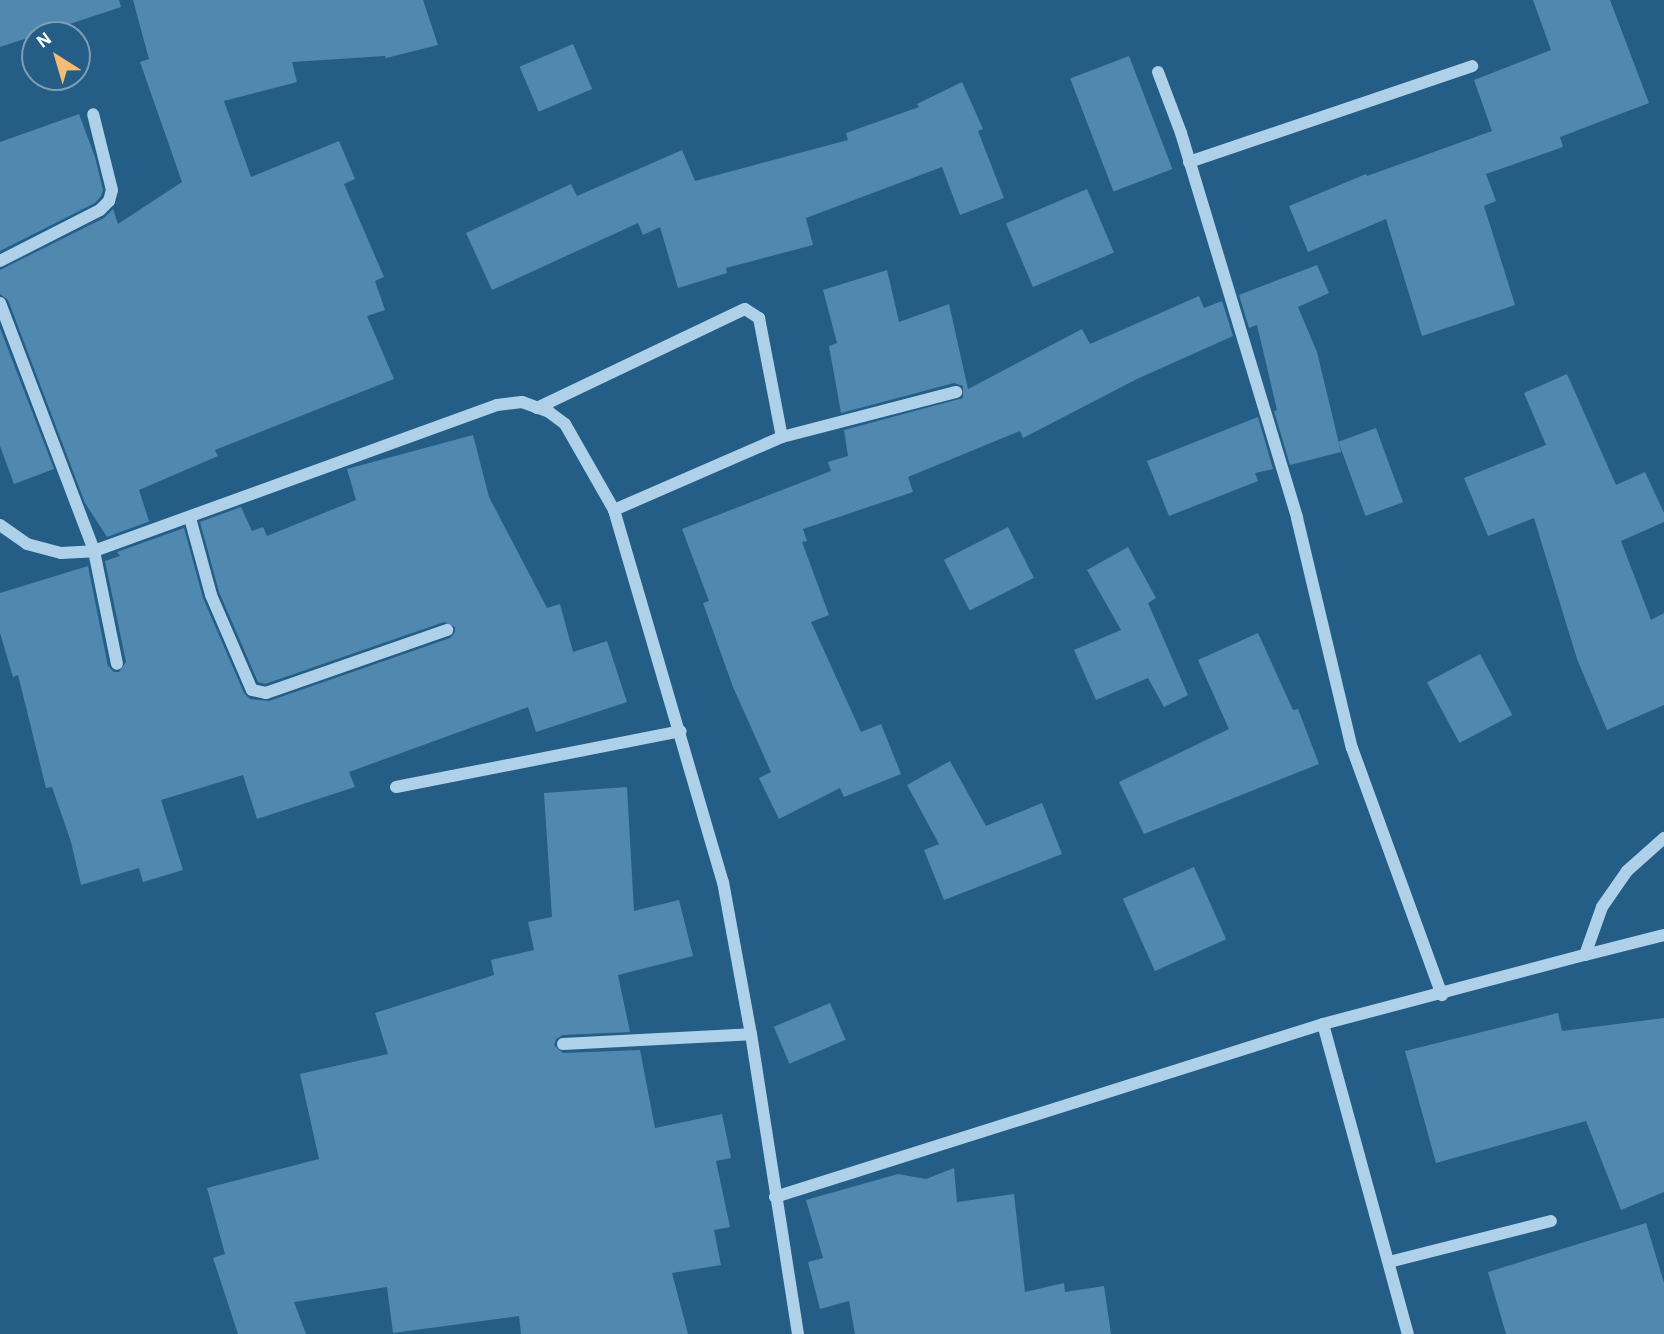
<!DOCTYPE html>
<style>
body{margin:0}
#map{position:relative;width:1664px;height:1334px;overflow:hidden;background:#245d86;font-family:"Alegreya Sans",sans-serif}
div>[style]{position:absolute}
.building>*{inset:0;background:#5088b0;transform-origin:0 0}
.minor>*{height:12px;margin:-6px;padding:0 6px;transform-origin:6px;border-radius:6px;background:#aed1e9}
span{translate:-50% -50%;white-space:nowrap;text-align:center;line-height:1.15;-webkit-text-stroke:5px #245d86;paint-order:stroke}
.north{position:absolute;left:21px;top:21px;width:70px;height:70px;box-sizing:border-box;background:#245d86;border:2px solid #7c9eb6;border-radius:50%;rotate:323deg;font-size:19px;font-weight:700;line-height:28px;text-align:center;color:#fff}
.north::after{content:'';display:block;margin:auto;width:24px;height:32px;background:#f3bc72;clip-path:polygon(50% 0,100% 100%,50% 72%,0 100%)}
</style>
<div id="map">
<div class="building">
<i style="clip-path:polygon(0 0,119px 0,121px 7px,0 47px)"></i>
<i style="clip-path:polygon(133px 0,423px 0,438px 45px,386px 58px,385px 56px,292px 62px,297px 82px,224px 101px,251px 177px,339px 141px,355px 179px,344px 184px,384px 277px,375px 281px,385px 310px,367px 316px,394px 379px,215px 450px,218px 456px,139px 490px,149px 521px,153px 520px,107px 537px,85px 503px,8px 300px,0 294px,0 270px,104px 218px,113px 209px,118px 224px,182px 182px,140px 62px,149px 59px)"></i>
<i style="clip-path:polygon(1533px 0,1610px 0,1649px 103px,1560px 137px,1563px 147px,1486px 174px,1496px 201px,1484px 206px,1515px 305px,1422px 336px,1386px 219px,1308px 252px,1289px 206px,1366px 174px,1367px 176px,1492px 131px,1474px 80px,1551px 50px)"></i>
<i style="left:573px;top:44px;width:49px;height:58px;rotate:67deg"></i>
<i style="left:1129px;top:56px;width:121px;height:63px;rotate:69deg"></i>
<i style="clip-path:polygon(962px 82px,983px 129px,978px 131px,1004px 198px,960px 215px,942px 167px,806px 218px,813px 245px,726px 268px,727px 273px,678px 288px,660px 227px,643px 235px,638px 223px,492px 290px,466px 233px,571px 184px,577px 196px,682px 150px,695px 181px,848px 140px,846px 133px,919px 107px,917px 104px)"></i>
<i style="clip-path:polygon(79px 114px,95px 157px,103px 190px,101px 196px,95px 203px,0 251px,0 142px)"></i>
<i style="left:1087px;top:189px;width:69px;height:88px;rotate:67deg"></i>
<i style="clip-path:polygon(1317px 265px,1329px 293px,1298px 307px,1317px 352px,1341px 452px,1290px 465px,1274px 411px,1277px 410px,1257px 325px,1249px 328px,1239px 295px)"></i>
<i style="clip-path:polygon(887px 270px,899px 322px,949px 304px,968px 389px,1082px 329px,1090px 344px,1199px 296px,1204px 308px,1222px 301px,1233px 336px,1137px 379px,1023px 438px,1020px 431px,908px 477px,913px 492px,803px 529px,807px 541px,802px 542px,829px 615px,811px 622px,861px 732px,881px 724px,901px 774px,844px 797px,840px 788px,779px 819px,759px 778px,771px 772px,733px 687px,703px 603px,709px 601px,682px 529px,831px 471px,828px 462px,848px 456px,844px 430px,963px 398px,963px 386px,954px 383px,841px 413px,829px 346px,837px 343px,823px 290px)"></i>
<i style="clip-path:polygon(0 328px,54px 469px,14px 484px,0 446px)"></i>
<i style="clip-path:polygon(1567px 374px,1616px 485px,1645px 472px,1664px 513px,1664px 522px,1621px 541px,1651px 620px,1664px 613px,1664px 705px,1607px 730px,1577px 659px,1534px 518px,1488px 536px,1464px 478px,1546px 445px,1524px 393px)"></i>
<i style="clip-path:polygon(1258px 417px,1273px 469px,1255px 473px,1258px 481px,1169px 516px,1147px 461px)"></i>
<i style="left:1376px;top:428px;width:79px;height:40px;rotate:70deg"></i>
<i style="clip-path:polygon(473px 435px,489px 497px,547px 608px,560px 604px,573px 652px,607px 641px,627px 702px,536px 732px,528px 707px,349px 772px,355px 787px,257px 819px,243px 775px,161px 800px,183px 870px,143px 882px,139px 868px,81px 885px,71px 842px,52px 787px,46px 788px,18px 675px,13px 677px,0 633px,0 593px,88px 566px,108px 666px,114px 672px,119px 672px,126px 662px,105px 561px,120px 556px,117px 552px,184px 528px,203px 598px,244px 693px,250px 699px,269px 701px,450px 638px,455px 632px,455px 627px,444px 622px,265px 684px,258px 682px,219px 592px,200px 522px,241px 507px,252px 531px,263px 527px,267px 536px,356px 500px,347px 469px)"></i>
<i style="left:1008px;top:527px;width:57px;height:72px;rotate:63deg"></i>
<i style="clip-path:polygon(1128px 547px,1156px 598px,1148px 603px,1188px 695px,1164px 707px,1148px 678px,1096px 700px,1074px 650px,1121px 630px,1087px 570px)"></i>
<i style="clip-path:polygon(1258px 633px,1293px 710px,1298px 709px,1319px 764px,1144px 834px,1119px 782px,1229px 729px,1198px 660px)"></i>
<i style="left:1480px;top:654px;width:69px;height:60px;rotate:62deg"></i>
<i style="clip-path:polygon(950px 761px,986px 826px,1042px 803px,1062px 854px,944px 900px,924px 850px,939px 844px,907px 785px)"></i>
<i style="clip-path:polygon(627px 787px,634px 911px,679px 900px,693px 956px,618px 975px,630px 1032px,563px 1035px,556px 1039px,554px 1045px,563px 1053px,640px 1050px,655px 1128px,722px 1114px,731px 1158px,716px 1161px,730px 1227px,714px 1230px,721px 1265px,672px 1273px,688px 1334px,521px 1334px,519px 1316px,393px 1333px,387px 1287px,294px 1302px,306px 1334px,238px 1334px,213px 1258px,225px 1254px,207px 1188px,319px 1159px,300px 1074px,388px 1054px,375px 1013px,494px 975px,491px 960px,534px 950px,528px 922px,552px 917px,544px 793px)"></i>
<i style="left:1194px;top:867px;width:79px;height:78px;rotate:66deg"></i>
<i style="left:830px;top:1003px;width:40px;height:61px;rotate:67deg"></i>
<i style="clip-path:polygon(1558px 1013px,1562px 1031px,1664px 1018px,1664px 1192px,1621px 1210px,1586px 1121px,1436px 1163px,1405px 1051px)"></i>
<i style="clip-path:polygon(954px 1168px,957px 1202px,1014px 1194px,1025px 1292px,1064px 1283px,1065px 1292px,1104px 1286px,1111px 1334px,855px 1334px,849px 1301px,820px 1309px,808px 1262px,823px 1258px,806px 1200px,898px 1174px,926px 1179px)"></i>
<i style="clip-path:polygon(1646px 1223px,1664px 1283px,1664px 1334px,1506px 1334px,1488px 1272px)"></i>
</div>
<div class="minor">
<i style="left:1158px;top:72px;width:65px;rotate:69.3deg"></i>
<i style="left:1181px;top:133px;width:402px;rotate:73.2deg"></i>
<i style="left:1297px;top:518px;width:236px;rotate:76.6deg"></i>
<i style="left:1352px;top:748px;width:263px;rotate:70deg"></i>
<i style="left:1189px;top:162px;width:299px;rotate:-18.7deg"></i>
<i style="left:0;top:261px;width:112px;rotate:-27deg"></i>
<i style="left:100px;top:210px;width:13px;rotate:-45deg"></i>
<i style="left:109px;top:201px;width:11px;rotate:-75deg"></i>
<i style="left:112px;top:190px;width:78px;rotate:-104deg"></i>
<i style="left:0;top:303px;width:265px;rotate:69.2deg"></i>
<i style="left:94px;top:551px;width:115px;rotate:78.5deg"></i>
<i style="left:537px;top:408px;width:230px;rotate:-25.5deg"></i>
<i style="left:745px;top:309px;width:17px;rotate:33deg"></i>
<i style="left:759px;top:318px;width:121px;rotate:79.1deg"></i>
<i style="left:614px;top:510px;width:183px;rotate:-23.5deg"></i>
<i style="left:782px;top:437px;width:180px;rotate:-14.5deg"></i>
<i style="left:190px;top:518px;width:80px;rotate:74.7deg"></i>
<i style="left:211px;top:595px;width:103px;rotate:66.7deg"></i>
<i style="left:252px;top:690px;width:14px;rotate:12deg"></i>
<i style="left:266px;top:693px;width:192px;rotate:-19.2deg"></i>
<i style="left:0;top:525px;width:33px;rotate:35deg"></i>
<i style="left:27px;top:544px;width:35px;rotate:15deg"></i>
<i style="left:61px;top:553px;width:33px;rotate:-3deg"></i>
<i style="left:94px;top:551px;width:429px;rotate:-19.9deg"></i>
<i style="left:497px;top:405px;width:25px;rotate:-7deg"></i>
<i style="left:522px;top:402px;width:29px;rotate:20deg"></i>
<i style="left:549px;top:412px;width:20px;rotate:37deg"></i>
<i style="left:565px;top:424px;width:99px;rotate:60.3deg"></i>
<i style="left:614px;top:510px;width:388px;rotate:73.7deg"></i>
<i style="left:723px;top:882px;width:155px;rotate:79.6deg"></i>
<i style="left:751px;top:1034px;width:304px;rotate:81.1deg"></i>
<i style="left:396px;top:787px;width:290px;rotate:-11.1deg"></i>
<i style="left:1585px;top:955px;width:81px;rotate:-14.2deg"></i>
<i style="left:1323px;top:1024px;width:321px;rotate:74.7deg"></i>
<i style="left:563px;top:1044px;width:188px;rotate:-3deg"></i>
<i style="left:775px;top:1197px;width:575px;rotate:-17.52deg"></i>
<i style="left:1323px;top:1024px;width:271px;rotate:-14.8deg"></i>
<i style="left:1585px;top:955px;width:51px;rotate:-70.5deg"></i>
<i style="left:1602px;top:907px;width:44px;rotate:-55.2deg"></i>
<i style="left:1627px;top:871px;width:50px;rotate:-41.7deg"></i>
<i style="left:1389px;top:1262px;width:167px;rotate:-14.2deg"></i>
</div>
<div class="north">N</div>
</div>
